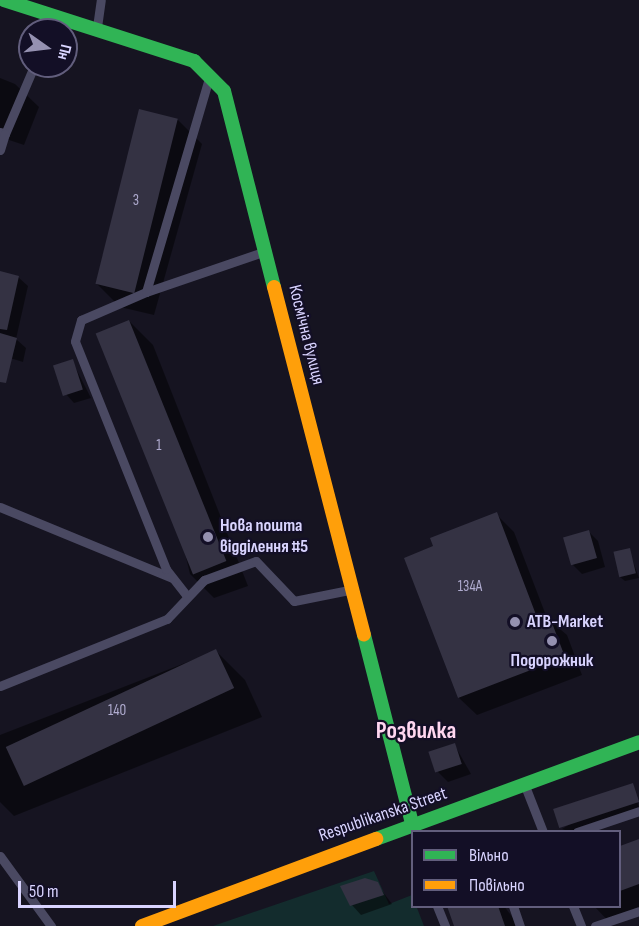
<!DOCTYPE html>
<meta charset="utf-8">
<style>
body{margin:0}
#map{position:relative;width:639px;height:926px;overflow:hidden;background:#161421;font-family:"Sofia Sans Condensed",sans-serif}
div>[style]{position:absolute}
.green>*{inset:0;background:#132c2d}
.shadow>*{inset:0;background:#0007}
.building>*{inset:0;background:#343243;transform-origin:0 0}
.lane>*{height:9px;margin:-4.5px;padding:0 4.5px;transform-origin:4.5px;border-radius:4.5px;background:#4a4962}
.fast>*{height:14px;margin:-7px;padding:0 7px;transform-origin:7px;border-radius:7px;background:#30b455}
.slow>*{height:14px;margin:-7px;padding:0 7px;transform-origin:7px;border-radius:7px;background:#ff9f0a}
.dots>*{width:16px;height:16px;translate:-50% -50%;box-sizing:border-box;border:3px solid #130f26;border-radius:50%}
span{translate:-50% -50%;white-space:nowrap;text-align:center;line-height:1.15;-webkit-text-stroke:4.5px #130f26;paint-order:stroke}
.number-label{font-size:15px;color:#b0acd0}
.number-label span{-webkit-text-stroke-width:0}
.street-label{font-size:18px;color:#d9d4ff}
.poi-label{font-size:18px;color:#d9d4ff;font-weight:700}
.left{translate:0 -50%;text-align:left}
.district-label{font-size:24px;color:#ffd6f0;font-weight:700}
.legend{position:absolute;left:411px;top:830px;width:210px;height:78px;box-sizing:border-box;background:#130f26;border:2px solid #625e7d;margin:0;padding:8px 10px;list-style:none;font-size:18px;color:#d9d4ff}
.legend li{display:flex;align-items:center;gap:12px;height:30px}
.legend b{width:30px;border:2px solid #625e7d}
.north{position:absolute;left:18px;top:18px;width:60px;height:60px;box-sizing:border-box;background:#130f26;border:2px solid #625e7d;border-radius:50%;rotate:104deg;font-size:16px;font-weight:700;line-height:24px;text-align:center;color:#d9d4ff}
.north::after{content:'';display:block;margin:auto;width:21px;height:27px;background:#9591b1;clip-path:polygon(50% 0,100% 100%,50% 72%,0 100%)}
.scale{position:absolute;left:18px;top:881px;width:158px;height:27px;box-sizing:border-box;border:3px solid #d9d4ff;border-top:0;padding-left:8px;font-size:18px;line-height:21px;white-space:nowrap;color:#d9d4ff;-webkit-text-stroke:4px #130f26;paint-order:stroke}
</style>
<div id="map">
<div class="green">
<i style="clip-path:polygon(374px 871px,389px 904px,412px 895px,424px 926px,213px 926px)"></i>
</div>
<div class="shadow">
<i style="clip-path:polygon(0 78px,15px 84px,39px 107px,24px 145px,0 137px)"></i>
<i style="clip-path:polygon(140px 111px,178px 120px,202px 144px,154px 315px,120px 307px,96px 283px)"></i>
<i style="clip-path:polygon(0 273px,18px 277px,28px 286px,16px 339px,26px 348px,23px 362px,10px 358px,0 380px)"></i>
<i style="clip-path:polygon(129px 321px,153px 345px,248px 586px,214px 598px,190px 574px)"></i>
<i style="clip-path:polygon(72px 361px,91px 398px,74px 403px,65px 393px)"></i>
<i style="clip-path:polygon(496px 514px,514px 532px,547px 618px,567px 635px,582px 675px,477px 715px,459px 698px,435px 547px)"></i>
<i style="clip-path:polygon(588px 531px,598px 541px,605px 567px,582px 574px,573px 565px)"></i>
<i style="clip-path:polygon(629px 550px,639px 578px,625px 581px,620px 577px)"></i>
<i style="clip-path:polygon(216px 651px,245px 680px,262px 717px,14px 816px,0 802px,0 735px)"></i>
<i style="clip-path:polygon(454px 744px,471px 774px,448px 782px,438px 772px)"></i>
<i style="clip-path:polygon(633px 785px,639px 808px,571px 832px,562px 829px)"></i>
<i style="clip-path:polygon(639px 841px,639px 914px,611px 924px,594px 906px,620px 906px,620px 847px)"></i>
<i style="clip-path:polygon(377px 884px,392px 904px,361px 915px,352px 905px)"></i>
<i style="clip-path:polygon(453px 906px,504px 906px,519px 926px,455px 926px)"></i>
</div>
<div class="building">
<i style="left:139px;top:109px;width:40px;height:180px;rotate:14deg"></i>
<i style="clip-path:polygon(0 271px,19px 276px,7px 330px,0 329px)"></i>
<i style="left:129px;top:320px;width:260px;height:36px;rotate:68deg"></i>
<i style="clip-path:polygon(0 333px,17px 338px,6px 383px,0 382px)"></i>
<i style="left:73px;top:359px;width:32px;height:21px;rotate:72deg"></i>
<i style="clip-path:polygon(497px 512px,538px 620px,549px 615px,565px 657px,458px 698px,404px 558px,433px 546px,430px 538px)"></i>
<i style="left:589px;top:530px;width:29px;height:27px;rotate:74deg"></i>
<i style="left:630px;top:548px;width:26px;height:17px;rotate:77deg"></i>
<i style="left:216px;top:649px;width:43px;height:232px;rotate:65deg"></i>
<i style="left:455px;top:743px;width:22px;height:28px;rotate:72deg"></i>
<i style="left:633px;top:783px;width:20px;height:84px;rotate:72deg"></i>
<i style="clip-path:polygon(639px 839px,639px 884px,620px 891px,620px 846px)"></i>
<i style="clip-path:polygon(365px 878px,378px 882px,384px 895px,350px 906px,340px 886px)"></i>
<i style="clip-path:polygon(447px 906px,498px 906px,505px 926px,454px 926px)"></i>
</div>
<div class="lane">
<i style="left:97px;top:27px;width:27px;rotate:-82deg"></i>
<i style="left:0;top:132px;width:5px;rotate:22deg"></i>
<i style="left:5px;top:134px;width:74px;rotate:-66.9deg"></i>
<i style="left:0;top:150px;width:17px;rotate:-73deg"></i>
<i style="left:146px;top:292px;width:124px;rotate:-18.9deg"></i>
<i style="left:0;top:507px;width:186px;rotate:22.4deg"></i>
<i style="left:187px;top:596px;width:34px;rotate:-128deg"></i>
<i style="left:166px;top:569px;width:245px;rotate:-111.8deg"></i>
<i style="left:75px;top:341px;width:22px;rotate:-74deg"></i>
<i style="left:81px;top:320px;width:71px;rotate:-23.3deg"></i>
<i style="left:146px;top:292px;width:220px;rotate:-73.6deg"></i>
<i style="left:0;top:686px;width:180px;rotate:-21.9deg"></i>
<i style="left:167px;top:619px;width:54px;rotate:-46.5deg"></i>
<i style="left:204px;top:580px;width:55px;rotate:-20.1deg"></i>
<i style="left:256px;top:561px;width:55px;rotate:46.5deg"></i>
<i style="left:294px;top:601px;width:56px;rotate:-11.3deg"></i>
<i style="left:525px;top:786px;width:49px;rotate:68.6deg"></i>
<i style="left:577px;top:832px;width:65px;rotate:-18.7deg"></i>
<i style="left:0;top:856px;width:87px;rotate:53.9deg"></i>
<i style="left:437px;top:906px;width:22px;rotate:68deg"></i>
<i style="left:513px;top:906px;width:21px;rotate:71deg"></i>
<i style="left:573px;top:906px;width:22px;rotate:68deg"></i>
<i style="left:595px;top:926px;width:46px;rotate:-18.8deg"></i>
</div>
<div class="fast">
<i style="left:4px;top:0;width:200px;rotate:17.8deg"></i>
<i style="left:194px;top:61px;width:42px;rotate:45deg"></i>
<i style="left:224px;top:91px;width:202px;rotate:75.7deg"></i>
<i style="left:364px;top:635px;width:195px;rotate:75.7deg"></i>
<i style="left:376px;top:839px;width:280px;rotate:-20.2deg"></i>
</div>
<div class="slow">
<i style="left:274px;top:287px;width:359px;rotate:75.5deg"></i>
<i style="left:142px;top:926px;width:250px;rotate:-20.4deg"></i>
</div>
<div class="dots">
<i style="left:208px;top:537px;background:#9591b1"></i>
<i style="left:515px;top:622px;background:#9591b1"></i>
<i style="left:552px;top:641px;background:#9591b1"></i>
</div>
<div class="number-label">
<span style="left:136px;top:201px">3</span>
<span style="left:159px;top:446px">1</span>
<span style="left:470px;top:587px">134А</span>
<span style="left:117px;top:711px">140</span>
</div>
<div class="street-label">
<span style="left:306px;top:335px;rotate:76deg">Космічна вулиця</span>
<span style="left:383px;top:815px;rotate:-19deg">Respublikanska Street</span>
</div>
<div class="poi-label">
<span class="left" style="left:220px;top:537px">Нова пошта<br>відділення #5</span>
<span class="left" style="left:527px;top:622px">ATB-Market</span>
<span style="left:552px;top:661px">Подорожник</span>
</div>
<div class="district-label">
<span style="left:416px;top:731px">Розвилка</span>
</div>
<ul class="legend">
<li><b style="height:8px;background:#30b455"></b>Вільно</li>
<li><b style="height:8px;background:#ff9f0a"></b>Повільно</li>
</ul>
<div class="north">Пн</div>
<div class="scale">50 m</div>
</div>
